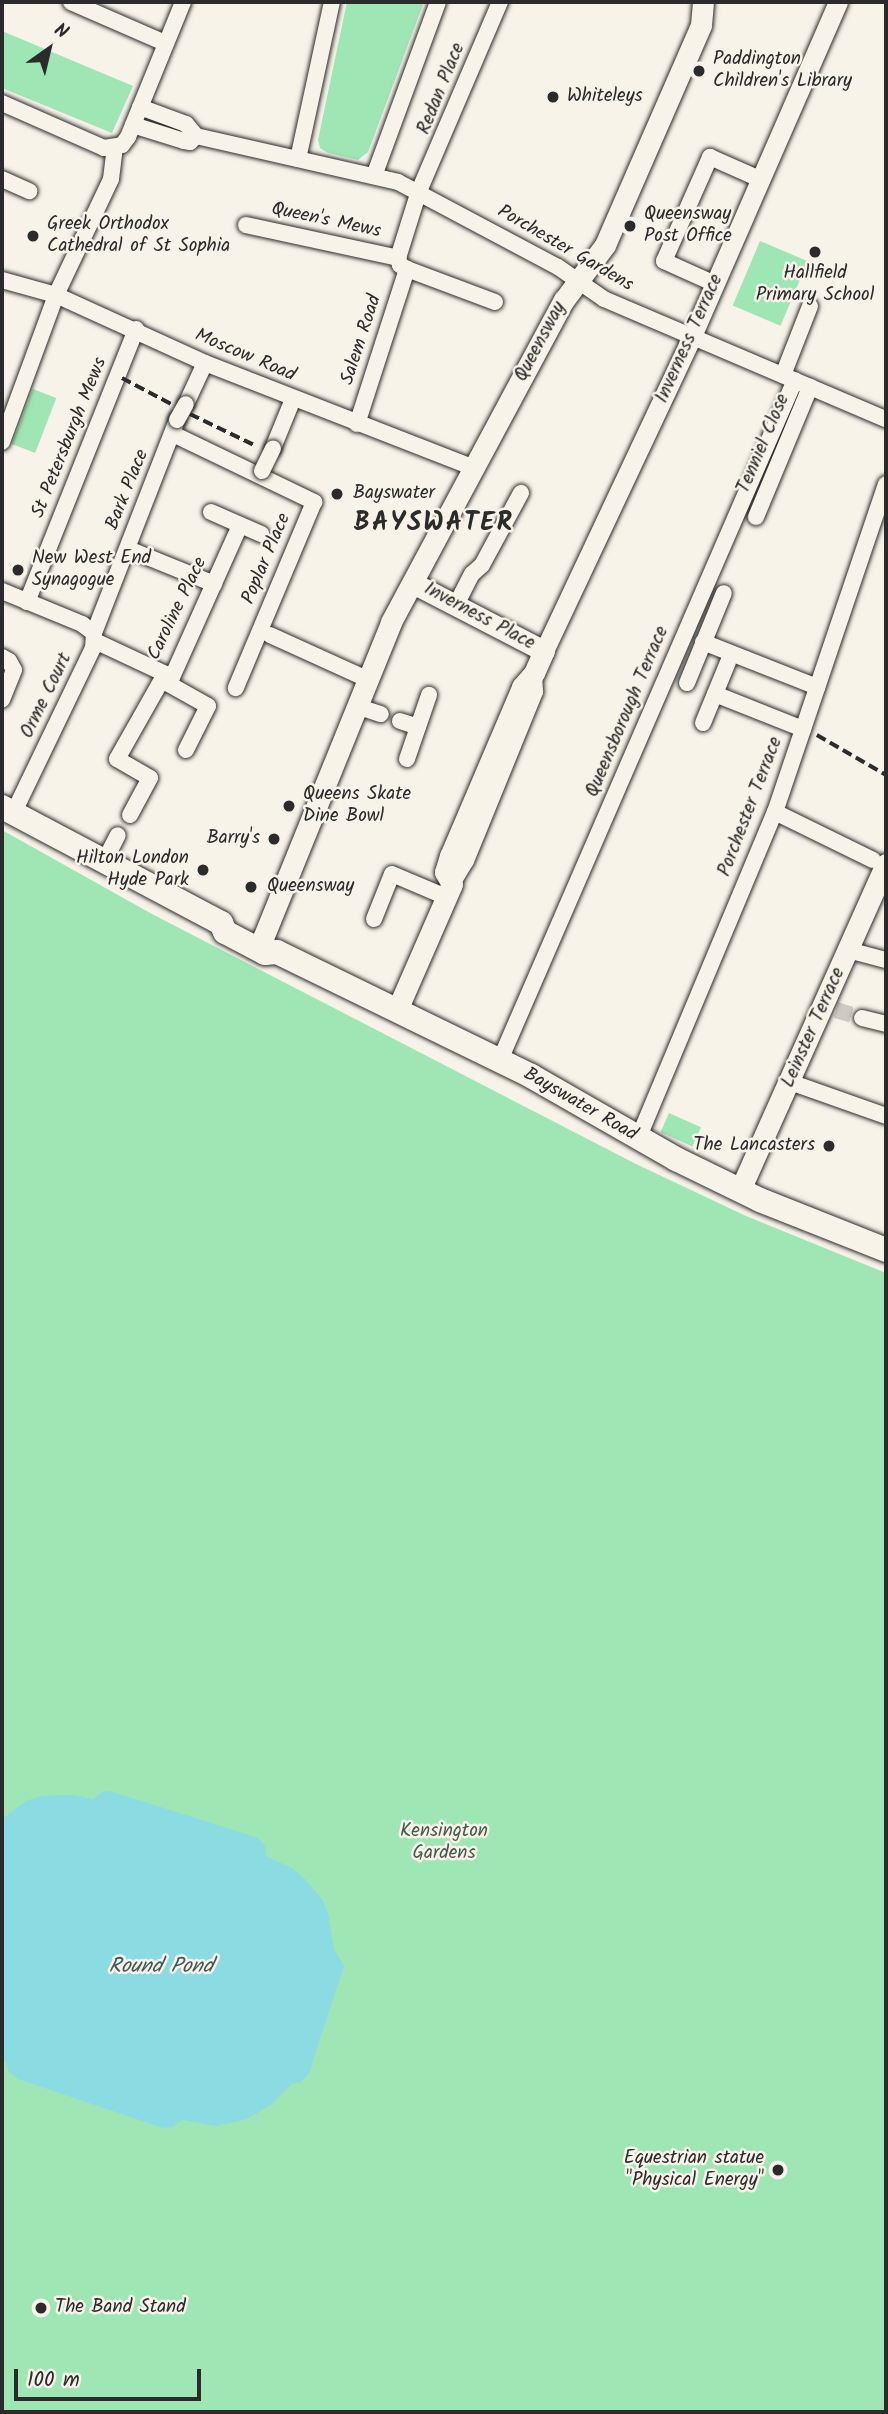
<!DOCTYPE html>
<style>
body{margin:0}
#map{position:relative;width:888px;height:2414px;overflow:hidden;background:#f7f3e8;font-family:Kalam,sans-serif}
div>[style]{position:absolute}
.green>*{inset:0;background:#9ee6b4;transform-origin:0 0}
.water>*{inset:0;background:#8bdce2}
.minor-tunnel>*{height:16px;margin-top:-8px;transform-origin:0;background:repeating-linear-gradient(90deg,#cecbc2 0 16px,transparent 0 24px)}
.roads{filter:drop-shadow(0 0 2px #2b2b2b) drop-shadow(0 0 2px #2b2b2b)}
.minor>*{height:16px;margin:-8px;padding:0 8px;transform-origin:8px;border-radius:8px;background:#f7f3e8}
.tertiary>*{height:19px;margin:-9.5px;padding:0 9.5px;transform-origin:9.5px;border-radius:9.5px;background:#f7f3e8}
.secondary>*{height:21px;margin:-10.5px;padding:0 10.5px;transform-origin:10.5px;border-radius:10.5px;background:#f7f3e8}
.primary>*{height:24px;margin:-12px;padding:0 12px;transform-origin:12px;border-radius:12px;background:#f7f3e8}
.rail>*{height:3.5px;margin-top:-1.75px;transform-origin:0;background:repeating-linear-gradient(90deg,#2b2b2b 0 10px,transparent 0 15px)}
.bridges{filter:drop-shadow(0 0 2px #2b2b2b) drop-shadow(0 0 2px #2b2b2b)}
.minor-bridge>*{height:16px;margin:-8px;padding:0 8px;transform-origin:8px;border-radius:8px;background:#f7f3e8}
.dots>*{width:19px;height:19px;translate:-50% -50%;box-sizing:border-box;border:4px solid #f7f3e8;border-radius:50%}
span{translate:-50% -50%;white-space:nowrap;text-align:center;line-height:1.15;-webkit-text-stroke:5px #f7f3e8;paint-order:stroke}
.poi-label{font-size:19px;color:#2b2b2b}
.left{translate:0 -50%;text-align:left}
.right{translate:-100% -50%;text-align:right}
.street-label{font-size:19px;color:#2b2b2b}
.park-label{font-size:19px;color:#485a4d}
.water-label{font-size:21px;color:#435759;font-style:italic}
.district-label{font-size:26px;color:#2b2b2b;font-weight:700;letter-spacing:2px}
.frame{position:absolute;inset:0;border:4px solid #2b2b2b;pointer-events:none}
.north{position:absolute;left:14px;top:14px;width:70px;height:70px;-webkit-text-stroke:5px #f7f3e8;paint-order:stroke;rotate:34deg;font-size:19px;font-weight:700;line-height:28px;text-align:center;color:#2b2b2b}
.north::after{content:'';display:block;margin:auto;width:24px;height:32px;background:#2b2b2b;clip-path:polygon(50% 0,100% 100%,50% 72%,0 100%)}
.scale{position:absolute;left:14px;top:2369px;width:187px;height:32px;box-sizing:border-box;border:4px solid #2b2b2b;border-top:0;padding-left:9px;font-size:21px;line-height:24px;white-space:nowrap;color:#2b2b2b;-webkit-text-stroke:5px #f7f3e8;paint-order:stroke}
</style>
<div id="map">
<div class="green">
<i style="clip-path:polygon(347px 2px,424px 2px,368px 152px,358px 160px,328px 153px,320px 148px,318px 140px)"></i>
<i style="clip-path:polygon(2px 31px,133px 86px,112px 133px,2px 88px)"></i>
<i style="left:760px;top:241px;width:52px;height:70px;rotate:23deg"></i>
<i style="left:33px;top:389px;width:25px;height:59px;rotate:21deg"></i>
<i style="clip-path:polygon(2px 830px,152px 914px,636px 1164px,746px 1216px,886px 1273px,886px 2412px,2px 2412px)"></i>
<i style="left:669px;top:1113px;width:35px;height:21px;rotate:24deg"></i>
</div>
<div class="water">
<i style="clip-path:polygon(110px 1791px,258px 1838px,265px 1846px,266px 1856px,292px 1868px,305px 1879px,322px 1899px,328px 1913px,334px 1949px,344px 1966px,309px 2073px,301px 2082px,292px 2084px,271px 2105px,247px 2119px,216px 2126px,182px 2120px,173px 2127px,163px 2128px,18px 2079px,8px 2071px,6px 2062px,2px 2060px,2px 1819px,26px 1801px,41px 1796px,74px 1795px,93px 1799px,102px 1792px)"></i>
</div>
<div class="minor-tunnel">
<i style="left:836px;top:1010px;width:27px;rotate:17deg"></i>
</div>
<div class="roads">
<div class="minor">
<i style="left:71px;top:2px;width:103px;rotate:23.6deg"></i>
<i style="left:2px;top:103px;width:111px;rotate:23.8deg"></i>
<i style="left:104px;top:148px;width:18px;rotate:-9deg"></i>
<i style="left:122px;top:145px;width:10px;rotate:-53deg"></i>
<i style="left:128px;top:137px;width:146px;rotate:-67.8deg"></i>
<i style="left:140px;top:107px;width:49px;rotate:20.3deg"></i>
<i style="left:186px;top:124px;width:16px;rotate:50deg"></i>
<i style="left:196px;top:136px;width:207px;rotate:12.8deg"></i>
<i style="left:398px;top:182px;width:181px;rotate:28deg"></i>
<i style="left:558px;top:267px;width:56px;rotate:34.8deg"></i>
<i style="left:604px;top:299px;width:306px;rotate:23.1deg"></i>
<i style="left:133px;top:125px;width:53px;rotate:17.4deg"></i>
<i style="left:184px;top:141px;width:6px;rotate:9deg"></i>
<i style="left:190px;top:142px;width:8px;rotate:-45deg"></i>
<i style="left:298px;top:159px;width:161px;rotate:-77.8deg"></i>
<i style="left:374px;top:176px;width:185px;rotate:-69.8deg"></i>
<i style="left:2px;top:179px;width:30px;rotate:24deg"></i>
<i style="left:246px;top:225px;width:156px;rotate:12.2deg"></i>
<i style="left:2px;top:280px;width:56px;rotate:15.5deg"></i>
<i style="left:56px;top:295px;width:164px;rotate:24.5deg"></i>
<i style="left:205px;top:363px;width:289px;rotate:21.3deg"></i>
<i style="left:715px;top:284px;width:56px;rotate:-155.7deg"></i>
<i style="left:664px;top:261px;width:114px;rotate:-66.1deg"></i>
<i style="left:710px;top:157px;width:57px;rotate:23.9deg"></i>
<i style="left:495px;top:302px;width:94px;rotate:-159.4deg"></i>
<i style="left:407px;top:269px;width:8px;rotate:-150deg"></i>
<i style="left:400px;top:265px;width:7px;rotate:-106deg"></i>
<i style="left:398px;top:258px;width:70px;rotate:-72.6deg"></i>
<i style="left:419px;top:191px;width:206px;rotate:-66.8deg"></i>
<i style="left:783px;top:375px;width:74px;rotate:-68.6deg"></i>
<i style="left:186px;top:404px;width:45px;rotate:-65.1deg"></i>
<i style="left:357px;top:424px;width:163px;rotate:-72.1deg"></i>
<i style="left:173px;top:434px;width:157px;rotate:25.7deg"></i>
<i style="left:314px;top:502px;width:202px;rotate:112.8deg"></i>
<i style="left:2px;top:442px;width:157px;rotate:-69.8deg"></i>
<i style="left:56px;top:295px;width:128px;rotate:-64.6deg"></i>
<i style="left:111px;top:179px;width:31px;rotate:-83deg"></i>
<i style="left:273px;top:448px;width:53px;rotate:-67.8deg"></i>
<i style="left:211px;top:512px;width:55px;rotate:23.7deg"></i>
<i style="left:756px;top:517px;width:141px;rotate:-67.4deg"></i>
<i style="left:128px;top:549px;width:93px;rotate:22.1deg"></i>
<i style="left:2px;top:591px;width:87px;rotate:22.4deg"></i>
<i style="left:82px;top:624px;width:15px;rotate:37deg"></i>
<i style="left:27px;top:602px;width:294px;rotate:-68.2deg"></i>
<i style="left:456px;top:605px;width:35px;rotate:-63deg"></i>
<i style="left:472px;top:574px;width:13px;rotate:-42deg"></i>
<i style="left:482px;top:565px;width:82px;rotate:-61.6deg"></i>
<i style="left:270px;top:635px;width:107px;rotate:24.4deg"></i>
<i style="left:95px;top:641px;width:85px;rotate:25.1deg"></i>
<i style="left:703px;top:642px;width:123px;rotate:21.5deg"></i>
<i style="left:2px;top:657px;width:8px;rotate:30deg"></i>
<i style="left:9px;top:661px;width:10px;rotate:61deg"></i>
<i style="left:14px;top:670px;width:32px;rotate:112deg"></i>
<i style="left:687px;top:683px;width:97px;rotate:-67.7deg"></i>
<i style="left:715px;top:694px;width:95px;rotate:21.7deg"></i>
<i style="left:356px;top:706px;width:26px;rotate:18deg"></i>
<i style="left:400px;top:721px;width:19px;rotate:18deg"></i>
<i style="left:703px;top:723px;width:66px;rotate:-67.7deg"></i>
<i style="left:186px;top:750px;width:49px;rotate:-63.4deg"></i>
<i style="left:208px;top:706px;width:45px;rotate:-150.6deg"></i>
<i style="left:169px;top:684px;width:174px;rotate:-65.9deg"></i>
<i style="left:407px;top:759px;width:68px;rotate:-71deg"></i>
<i style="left:775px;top:812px;width:109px;rotate:26.1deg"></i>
<i style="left:13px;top:814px;width:184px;rotate:-64.3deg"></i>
<i style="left:93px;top:648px;width:15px;rotate:-86deg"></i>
<i style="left:94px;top:633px;width:229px;rotate:-68.7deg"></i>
<i style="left:130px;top:815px;width:42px;rotate:-61.6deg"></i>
<i style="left:150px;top:778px;width:38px;rotate:-150deg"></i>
<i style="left:117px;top:759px;width:98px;rotate:-60.5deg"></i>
<i style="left:104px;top:862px;width:30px;rotate:-63deg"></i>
<i style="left:452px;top:884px;width:27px;rotate:-59deg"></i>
<i style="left:466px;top:861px;width:183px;rotate:-67.8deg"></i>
<i style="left:535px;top:692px;width:19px;rotate:-93deg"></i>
<i style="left:374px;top:919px;width:48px;rotate:-68.2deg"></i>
<i style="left:392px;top:874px;width:56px;rotate:22.9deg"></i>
<i style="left:848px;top:950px;width:39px;rotate:15deg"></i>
<i style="left:862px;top:1018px;width:25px;rotate:14deg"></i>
<i style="left:500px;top:1060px;width:741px;rotate:-66.55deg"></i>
<i style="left:790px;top:1082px;width:102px;rotate:19.5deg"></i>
<i style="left:638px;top:1139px;width:355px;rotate:-67.3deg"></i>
<i style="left:775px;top:812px;width:346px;rotate:-71.3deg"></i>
</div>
<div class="tertiary">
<i style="left:544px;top:651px;width:348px;rotate:-64.8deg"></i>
<i style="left:692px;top:336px;width:365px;rotate:-66.4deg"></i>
</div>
<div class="secondary">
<i style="left:265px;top:953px;width:15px;rotate:-98deg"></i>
<i style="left:263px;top:938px;width:341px;rotate:-67.9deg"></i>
<i style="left:391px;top:622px;width:366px;rotate:-61.8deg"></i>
<i style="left:564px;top:300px;width:69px;rotate:-53.3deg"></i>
<i style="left:605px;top:245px;width:240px;rotate:-66.4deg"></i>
<i style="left:701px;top:25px;width:23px;rotate:-85deg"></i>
<i style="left:397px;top:1010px;width:137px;rotate:-66.4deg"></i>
<i style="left:452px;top:884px;width:14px;rotate:-120deg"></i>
<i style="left:445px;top:872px;width:17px;rotate:-73deg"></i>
<i style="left:450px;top:856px;width:184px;rotate:-66.9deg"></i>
<i style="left:522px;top:687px;width:18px;rotate:-49deg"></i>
<i style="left:534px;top:673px;width:24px;rotate:-66deg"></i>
<i style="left:544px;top:651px;width:148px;rotate:-152.6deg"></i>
<i style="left:740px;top:1190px;width:357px;rotate:-65.9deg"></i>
</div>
<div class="primary">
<i style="left:2px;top:807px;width:248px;rotate:27.9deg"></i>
<i style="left:221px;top:923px;width:10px;rotate:66deg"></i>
<i style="left:225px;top:932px;width:45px;rotate:27.7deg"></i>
<i style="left:265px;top:953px;width:12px;rotate:-5deg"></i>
<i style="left:277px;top:952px;width:283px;rotate:26deg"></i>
<i style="left:531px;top:1076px;width:167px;rotate:29.8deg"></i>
<i style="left:676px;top:1159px;width:93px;rotate:26deg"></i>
<i style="left:760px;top:1200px;width:136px;rotate:21.6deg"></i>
</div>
</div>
<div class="rail">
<i style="left:122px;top:378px;width:60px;rotate:27.8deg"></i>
<i style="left:190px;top:414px;width:71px;rotate:25.8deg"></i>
<i style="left:817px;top:735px;width:80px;rotate:30.1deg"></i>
</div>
<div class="bridges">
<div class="minor-bridge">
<i style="left:177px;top:420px;width:18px;rotate:-61deg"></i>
<i style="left:262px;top:471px;width:25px;rotate:-64deg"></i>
</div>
</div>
<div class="dots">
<i style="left:699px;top:71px;background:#2b2b2b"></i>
<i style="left:553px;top:97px;background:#2b2b2b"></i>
<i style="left:630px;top:226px;background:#2b2b2b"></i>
<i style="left:33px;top:236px;background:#2b2b2b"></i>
<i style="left:815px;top:252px;background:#2b2b2b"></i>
<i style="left:337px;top:494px;background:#2b2b2b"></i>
<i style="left:18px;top:570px;background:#2b2b2b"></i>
<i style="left:289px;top:806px;background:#2b2b2b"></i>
<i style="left:274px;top:839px;background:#2b2b2b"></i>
<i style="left:203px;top:870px;background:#2b2b2b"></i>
<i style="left:251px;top:887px;background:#2b2b2b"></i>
<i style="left:829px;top:1146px;background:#2b2b2b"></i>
<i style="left:778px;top:2170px;background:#2b2b2b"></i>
<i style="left:41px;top:2308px;background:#2b2b2b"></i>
</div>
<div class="poi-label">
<span class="left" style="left:713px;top:71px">Paddington<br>Children's Library</span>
<span class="left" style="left:567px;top:97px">Whiteleys</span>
<span class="left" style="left:644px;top:226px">Queensway<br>Post Office</span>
<span class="left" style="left:47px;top:236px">Greek Orthodox<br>Cathedral of St Sophia</span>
<span style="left:815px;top:285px">Hallfield<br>Primary School</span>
<span class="left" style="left:353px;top:494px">Bayswater</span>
<span class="left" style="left:32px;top:570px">New West End<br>Synagogue</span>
<span class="left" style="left:303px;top:806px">Queens Skate<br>Dine Bowl</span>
<span class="right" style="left:260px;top:839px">Barry's</span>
<span class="right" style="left:189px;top:870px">Hilton London<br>Hyde Park</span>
<span class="left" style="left:267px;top:887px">Queensway</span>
<span class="right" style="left:815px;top:1146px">The Lancasters</span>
<span class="right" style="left:764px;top:2170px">Equestrian statue<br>"Physical Energy"</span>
<span class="left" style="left:55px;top:2308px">The Band Stand</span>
</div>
<div class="street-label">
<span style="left:442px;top:89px;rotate:-68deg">Redan Place</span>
<span style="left:326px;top:221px;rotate:12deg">Queen's Mews</span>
<span style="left:565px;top:249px;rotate:30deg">Porchester Gardens</span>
<span style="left:690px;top:339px;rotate:-66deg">Inverness Terrace</span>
<span style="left:362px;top:340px;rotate:-72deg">Salem Road</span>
<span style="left:541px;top:342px;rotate:-62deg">Queensway</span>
<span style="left:245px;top:356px;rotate:23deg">Moscow Road</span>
<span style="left:70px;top:438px;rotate:-68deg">St Petersburgh Mews</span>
<span style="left:764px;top:444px;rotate:-67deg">Tenniel Close</span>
<span style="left:128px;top:490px;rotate:-68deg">Bark Place</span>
<span style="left:267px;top:559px;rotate:-67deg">Poplar Place</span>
<span style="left:178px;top:609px;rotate:-64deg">Caroline Place</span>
<span style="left:479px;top:617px;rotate:28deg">Inverness Place</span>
<span style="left:47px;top:696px;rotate:-64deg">Orme Court</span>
<span style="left:628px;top:712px;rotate:-67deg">Queensborough Terrace</span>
<span style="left:751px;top:807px;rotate:-69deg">Porchester Terrace</span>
<span style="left:814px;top:1028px;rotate:-66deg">Leinster Terrace</span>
<span style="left:580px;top:1105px;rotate:30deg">Bayswater Road</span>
</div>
<div class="park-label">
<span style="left:444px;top:1843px">Kensington<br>Gardens</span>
</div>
<div class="water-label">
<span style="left:161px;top:1967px">Round Pond</span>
</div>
<div class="district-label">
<span style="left:434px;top:524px">BAYSWATER</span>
</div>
<div class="frame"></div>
<div class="north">N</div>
<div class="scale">100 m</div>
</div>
